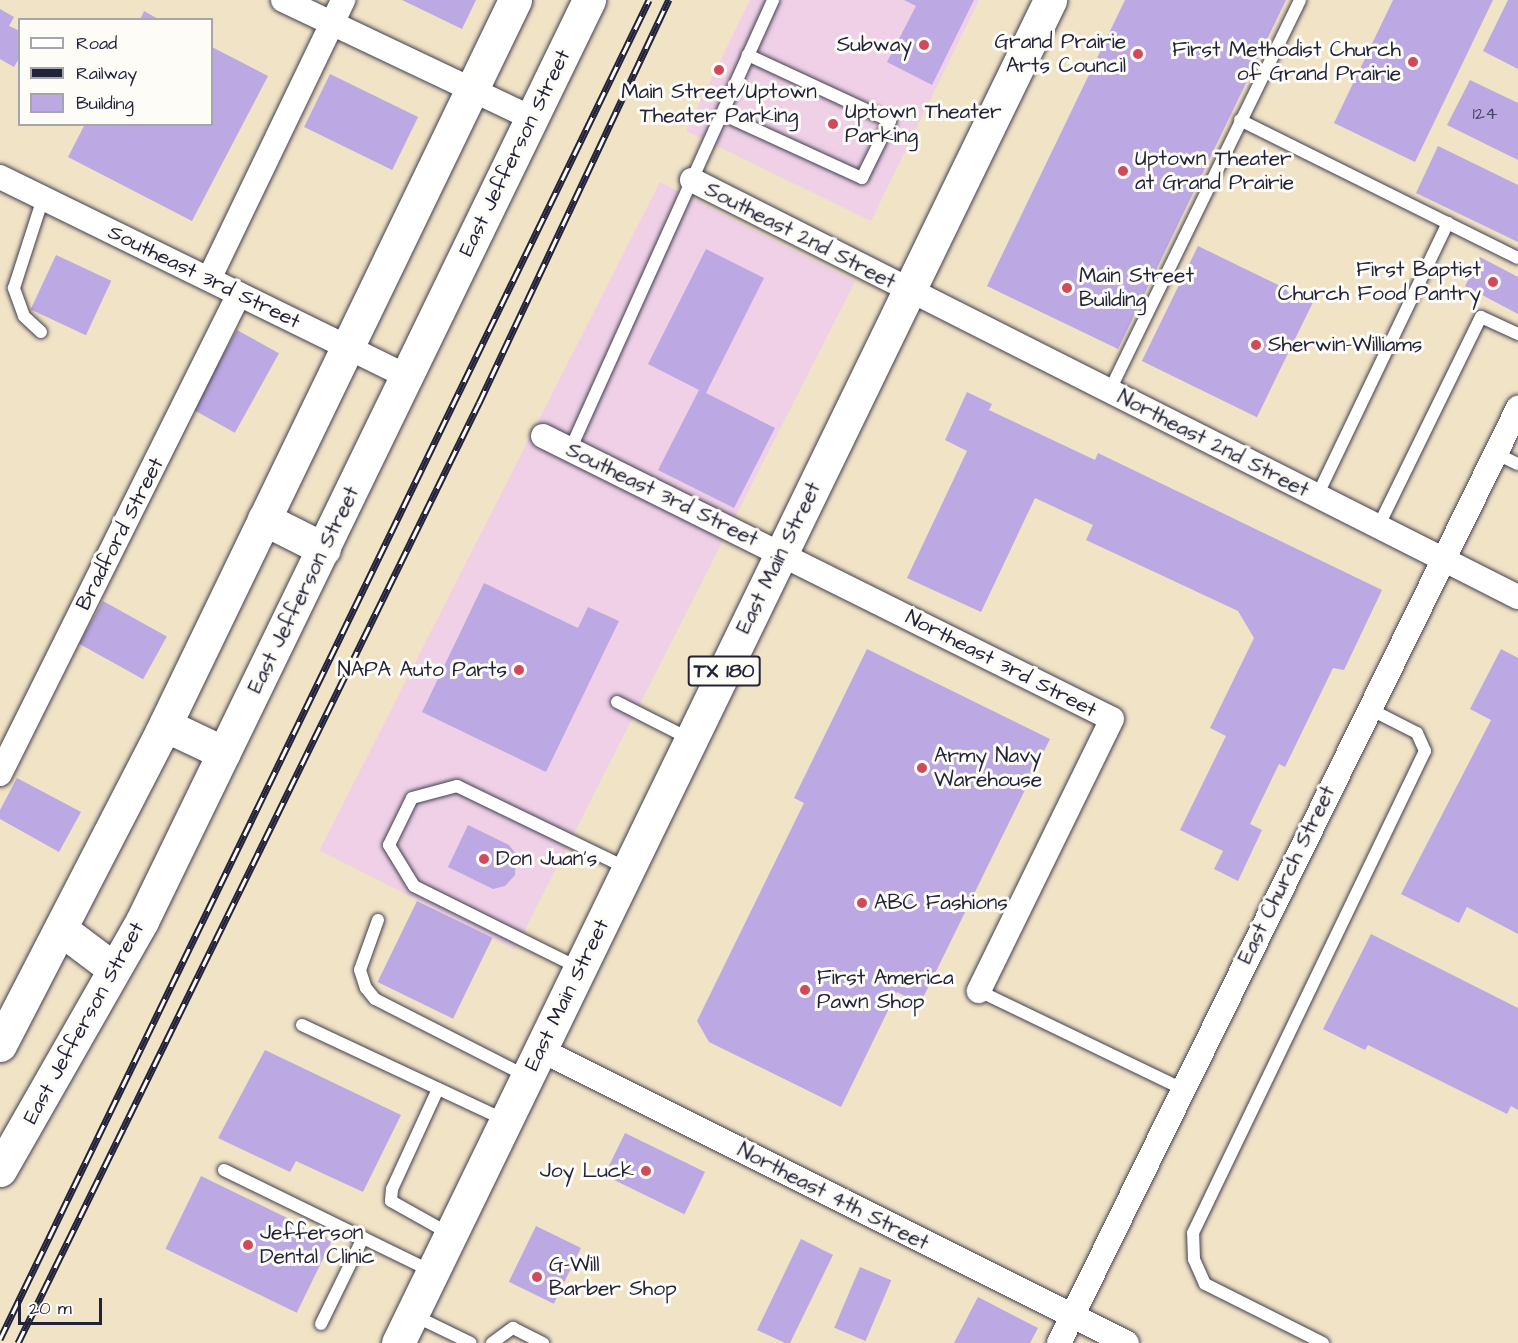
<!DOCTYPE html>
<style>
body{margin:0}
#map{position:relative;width:1518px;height:1343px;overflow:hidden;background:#f1e3c6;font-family:"Architects Daughter",sans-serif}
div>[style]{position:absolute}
.built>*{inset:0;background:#efd0e7;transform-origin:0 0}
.building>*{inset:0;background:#bca8e2;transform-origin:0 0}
.roads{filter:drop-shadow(0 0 2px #413f50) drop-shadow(0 0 2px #413f50)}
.service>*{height:12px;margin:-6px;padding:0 6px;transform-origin:6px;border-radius:6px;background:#fff}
.minor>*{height:24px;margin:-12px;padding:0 12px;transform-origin:12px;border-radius:12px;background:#fff}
.secondary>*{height:33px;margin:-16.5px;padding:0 16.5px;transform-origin:16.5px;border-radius:16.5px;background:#fff}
.primary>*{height:33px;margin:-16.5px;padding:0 16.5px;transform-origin:16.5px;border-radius:16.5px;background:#fff}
.rail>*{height:7px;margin-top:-3.5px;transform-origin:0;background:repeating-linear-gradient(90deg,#fdfcf7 0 14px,#22223b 0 28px);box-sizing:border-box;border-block:2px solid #22223b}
.dots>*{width:16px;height:16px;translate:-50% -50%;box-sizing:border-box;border:3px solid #fdfcf7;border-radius:50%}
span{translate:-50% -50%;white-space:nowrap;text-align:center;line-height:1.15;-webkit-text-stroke:6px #fdfcf7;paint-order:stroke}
.number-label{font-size:18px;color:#484465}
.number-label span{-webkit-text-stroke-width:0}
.shield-label span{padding:2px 4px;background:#fdfcf7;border:2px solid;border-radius:4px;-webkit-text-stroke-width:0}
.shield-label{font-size:20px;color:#22223b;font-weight:700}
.poi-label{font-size:21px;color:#22223b}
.right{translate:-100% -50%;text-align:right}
.left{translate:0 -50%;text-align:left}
.street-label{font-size:21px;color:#22223b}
.legend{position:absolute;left:18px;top:18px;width:195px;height:108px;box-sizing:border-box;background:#fdfcf7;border:2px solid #a5a5ac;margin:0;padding:8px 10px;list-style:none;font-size:18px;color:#22223b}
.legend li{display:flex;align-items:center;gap:12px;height:30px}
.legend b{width:30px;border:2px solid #a5a5ac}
.scale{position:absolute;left:18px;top:1298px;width:84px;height:27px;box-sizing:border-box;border:3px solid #22223b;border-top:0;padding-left:8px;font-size:18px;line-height:21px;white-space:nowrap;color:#22223b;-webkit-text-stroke:4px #fdfcf7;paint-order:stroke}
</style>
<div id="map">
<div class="built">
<i style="clip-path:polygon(750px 0,979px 0,871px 221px,686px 131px)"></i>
<i style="left:660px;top:182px;width:219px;height:750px;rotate:27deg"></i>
</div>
<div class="building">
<i style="clip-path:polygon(402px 0,476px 0,462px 29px)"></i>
<i style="clip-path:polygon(904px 0,974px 0,932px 85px,887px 62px,916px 6px)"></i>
<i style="clip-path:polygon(1125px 0,1286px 0,1118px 349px,987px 286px)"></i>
<i style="clip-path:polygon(1393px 0,1493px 0,1415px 162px,1334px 123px)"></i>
<i style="clip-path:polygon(1508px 0,1518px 0,1518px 69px,1483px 51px)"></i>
<i style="clip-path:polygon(0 9px,14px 17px,9px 26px,20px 31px,20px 57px,14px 67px,0 59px)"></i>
<i style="clip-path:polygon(144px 11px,160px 20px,140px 20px)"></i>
<i style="clip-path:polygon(212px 47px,268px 76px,192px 221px,68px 157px,85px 124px,212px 124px)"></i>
<i style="left:330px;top:74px;width:98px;height:59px;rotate:26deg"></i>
<i style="clip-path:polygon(1470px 80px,1518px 103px,1518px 160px,1447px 125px)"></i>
<i style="clip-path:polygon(1438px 146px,1518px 185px,1518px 242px,1416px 193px)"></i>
<i style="left:1198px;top:246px;width:128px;height:128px;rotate:26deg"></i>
<i style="clip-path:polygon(706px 249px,764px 278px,706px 393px,775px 428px,734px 508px,658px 470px,699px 390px,648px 364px)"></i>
<i style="left:56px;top:255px;width:61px;height:60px;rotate:25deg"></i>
<i style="clip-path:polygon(1480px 257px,1518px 277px,1518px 314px,1465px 286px)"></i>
<i style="left:237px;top:330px;width:48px;height:91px;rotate:29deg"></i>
<i style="clip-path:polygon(967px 392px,992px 404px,989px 410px,1095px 460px,1098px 453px,1382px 590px,1344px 670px,1333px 668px,1285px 767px,1279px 764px,1250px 824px,1262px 830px,1238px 881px,1214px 869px,1223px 851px,1180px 830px,1226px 736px,1210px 728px,1254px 638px,1238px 611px,1086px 540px,1093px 525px,1035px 498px,981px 612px,907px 578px,967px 451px,945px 440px)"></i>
<i style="clip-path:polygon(484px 583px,578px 628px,588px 607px,619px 621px,546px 772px,422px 712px)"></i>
<i style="left:103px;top:601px;width:73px;height:49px;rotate:29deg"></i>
<i style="clip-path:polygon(867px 649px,1050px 739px,920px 1004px,897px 992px,841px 1107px,709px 1042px,697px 1021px,804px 803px,794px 798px)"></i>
<i style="clip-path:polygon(1501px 649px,1518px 658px,1518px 934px,1467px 907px,1459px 923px,1401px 894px,1491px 720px,1470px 709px)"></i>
<i style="clip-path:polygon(17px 778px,81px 812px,59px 852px,0 819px,0 810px)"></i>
<i style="clip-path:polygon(468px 825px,509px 845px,516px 854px,515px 875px,505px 886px,493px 889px,448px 867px)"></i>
<i style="left:417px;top:901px;width:84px;height:90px;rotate:26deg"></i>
<i style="clip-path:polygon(1371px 934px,1518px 1008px,1518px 1110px,1511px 1106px,1507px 1114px,1368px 1045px,1365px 1050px,1323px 1029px)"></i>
<i style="clip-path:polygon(265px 1050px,401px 1115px,363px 1192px,296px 1161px,290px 1172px,218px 1138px)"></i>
<i style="left:625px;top:1133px;width:89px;height:47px;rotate:26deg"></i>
<i style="left:201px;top:1176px;width:146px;height:81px;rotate:26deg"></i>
<i style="left:536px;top:1226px;width:50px;height:62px;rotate:26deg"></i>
<i style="clip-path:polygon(801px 1239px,833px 1255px,790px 1343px,785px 1343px,757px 1330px)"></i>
<i style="left:860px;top:1267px;width:34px;height:66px;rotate:23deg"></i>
<i style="clip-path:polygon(978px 1297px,1038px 1328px,1030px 1343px,954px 1343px)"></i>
</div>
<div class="roads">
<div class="service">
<i style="left:722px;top:114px;width:154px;rotate:24.6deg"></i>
<i style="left:862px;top:178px;width:64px;rotate:-63.8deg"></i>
<i style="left:890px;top:121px;width:157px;rotate:-155.1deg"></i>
<i style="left:1240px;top:120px;width:310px;rotate:26.4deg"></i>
<i style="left:41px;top:332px;width:23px;rotate:-137deg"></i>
<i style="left:24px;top:316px;width:30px;rotate:-110deg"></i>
<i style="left:14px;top:288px;width:95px;rotate:-72.1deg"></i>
<i style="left:1109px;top:392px;width:436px;rotate:-64deg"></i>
<i style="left:570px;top:450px;width:494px;rotate:-65.7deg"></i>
<i style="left:1495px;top:453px;width:25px;rotate:26deg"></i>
<i style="left:1317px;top:496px;width:303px;rotate:-64.4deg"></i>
<i style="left:1378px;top:527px;width:234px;rotate:-63.9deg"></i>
<i style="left:1481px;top:317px;width:41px;rotate:24.7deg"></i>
<i style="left:617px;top:702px;width:82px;rotate:26.9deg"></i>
<i style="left:378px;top:920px;width:53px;rotate:109.8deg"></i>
<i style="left:360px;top:970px;width:19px;rotate:72deg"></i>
<i style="left:366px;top:988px;width:14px;rotate:51deg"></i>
<i style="left:375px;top:999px;width:169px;rotate:27deg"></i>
<i style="left:579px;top:968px;width:184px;rotate:-153.6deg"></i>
<i style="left:414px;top:886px;width:48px;rotate:-121.4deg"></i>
<i style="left:389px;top:845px;width:52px;rotate:-63.9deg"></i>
<i style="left:412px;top:798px;width:47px;rotate:-14.9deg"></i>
<i style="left:457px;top:786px;width:189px;rotate:25.8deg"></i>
<i style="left:979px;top:991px;width:226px;rotate:25.7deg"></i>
<i style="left:302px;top:1025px;width:224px;rotate:25.1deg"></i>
<i style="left:438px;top:1089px;width:110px;rotate:114.7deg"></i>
<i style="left:392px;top:1189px;width:12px;rotate:95deg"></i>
<i style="left:391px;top:1201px;width:68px;rotate:29.2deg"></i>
<i style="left:224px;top:1170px;width:230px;rotate:26deg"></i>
<i style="left:413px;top:1315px;width:64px;rotate:25.8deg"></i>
<i style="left:321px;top:1324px;width:96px;rotate:-64deg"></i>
<i style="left:492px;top:1343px;width:26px;rotate:-36deg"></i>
<i style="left:513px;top:1328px;width:34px;rotate:27deg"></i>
<i style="left:1323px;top:1343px;width:132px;rotate:-153.4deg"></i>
<i style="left:1205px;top:1284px;width:27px;rotate:-114deg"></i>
<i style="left:1194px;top:1259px;width:26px;rotate:-92deg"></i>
<i style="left:1193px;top:1233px;width:535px;rotate:-64.3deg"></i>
<i style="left:1425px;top:751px;width:20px;rotate:-114deg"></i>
<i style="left:1417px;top:733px;width:55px;rotate:-153deg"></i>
</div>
<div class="minor">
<i style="left:283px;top:0;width:276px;rotate:25.4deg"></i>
<i style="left:0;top:177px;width:454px;rotate:26.1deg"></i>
<i style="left:692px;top:180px;width:925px;rotate:26.79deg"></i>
<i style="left:209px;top:279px;width:310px;rotate:-64.3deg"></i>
<i style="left:543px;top:436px;width:635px;rotate:26.44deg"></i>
<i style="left:1112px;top:719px;width:303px;rotate:116.1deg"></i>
<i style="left:0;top:774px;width:536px;rotate:-63.53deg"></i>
<i style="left:541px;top:1050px;width:655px;rotate:26.57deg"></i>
<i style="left:1059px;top:1343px;width:1042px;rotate:-63.85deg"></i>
</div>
<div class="secondary">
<i style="left:264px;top:519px;width:67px;rotate:26.6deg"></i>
<i style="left:165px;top:725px;width:65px;rotate:25.4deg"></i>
<i style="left:62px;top:930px;width:65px;rotate:36.9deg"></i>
<i style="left:0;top:1045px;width:351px;rotate:-62.7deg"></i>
<i style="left:161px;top:733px;width:814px;rotate:-64.22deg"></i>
<i style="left:0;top:1170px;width:287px;rotate:-60.3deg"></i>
<i style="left:142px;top:921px;width:1024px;rotate:-64.11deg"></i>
</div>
<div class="primary">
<i style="left:398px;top:1343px;width:1493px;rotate:-64.1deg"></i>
</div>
</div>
<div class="rail">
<i style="left:0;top:1339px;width:1488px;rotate:-64.14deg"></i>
<i style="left:18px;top:1343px;width:1047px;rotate:-63.88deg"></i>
<i style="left:479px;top:403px;width:446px;rotate:-64.8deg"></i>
</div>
<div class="dots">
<i style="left:924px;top:45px;background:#d1495b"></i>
<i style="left:1138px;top:54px;background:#d1495b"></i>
<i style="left:1413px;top:62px;background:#d1495b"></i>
<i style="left:719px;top:70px;background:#d1495b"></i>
<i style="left:833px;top:124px;background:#d1495b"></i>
<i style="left:1123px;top:171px;background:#d1495b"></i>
<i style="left:1493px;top:282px;background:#d1495b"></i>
<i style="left:1067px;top:288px;background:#d1495b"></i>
<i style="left:1256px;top:345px;background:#d1495b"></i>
<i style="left:519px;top:670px;background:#d1495b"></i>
<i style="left:922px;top:768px;background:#d1495b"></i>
<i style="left:484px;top:859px;background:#d1495b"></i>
<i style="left:862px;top:903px;background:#d1495b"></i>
<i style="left:805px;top:990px;background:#d1495b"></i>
<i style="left:646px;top:1171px;background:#d1495b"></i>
<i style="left:248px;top:1245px;background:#d1495b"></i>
<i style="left:537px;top:1277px;background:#d1495b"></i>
</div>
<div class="number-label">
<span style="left:1485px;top:114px">124</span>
</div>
<div class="shield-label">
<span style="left:724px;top:671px">TX 180</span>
</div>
<div class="poi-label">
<span class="right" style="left:1126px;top:54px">Grand Prairie<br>Arts Council</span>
<span class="right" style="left:912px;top:45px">Subway</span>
<span class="right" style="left:1401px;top:62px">First Methodist Church<br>of Grand Prairie</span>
<span style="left:719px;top:104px">Main Street/Uptown<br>Theater Parking</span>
<span class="left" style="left:845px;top:124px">Uptown Theater<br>Parking</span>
<span class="left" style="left:1135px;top:171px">Uptown Theater<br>at Grand Prairie</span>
<span class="right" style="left:1481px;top:282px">First Baptist<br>Church Food Pantry</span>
<span class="left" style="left:1079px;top:288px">Main Street<br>Building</span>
<span class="left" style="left:1268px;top:345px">Sherwin-Williams</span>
<span class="right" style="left:507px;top:670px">NAPA Auto Parts</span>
<span class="left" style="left:934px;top:768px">Army Navy<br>Warehouse</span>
<span class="left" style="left:496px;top:859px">Don Juan's</span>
<span class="left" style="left:874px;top:903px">ABC Fashions</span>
<span class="left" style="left:817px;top:990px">First America<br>Pawn Shop</span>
<span class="right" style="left:634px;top:1171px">Joy Luck</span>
<span class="left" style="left:260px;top:1245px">Jefferson<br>Dental Clinic</span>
<span class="left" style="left:549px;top:1277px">G-Will<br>Barber Shop</span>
</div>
<div class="street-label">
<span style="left:515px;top:153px;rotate:-64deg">East Jefferson Street</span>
<span style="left:800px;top:236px;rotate:27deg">Southeast 2nd Street</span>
<span style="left:204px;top:277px;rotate:26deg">Southeast 3rd Street</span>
<span style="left:1213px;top:444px;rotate:27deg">Northeast 2nd Street</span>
<span style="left:662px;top:495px;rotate:26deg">Southeast 3rd Street</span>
<span style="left:120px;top:534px;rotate:-63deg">Bradford Street</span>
<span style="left:779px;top:558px;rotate:-64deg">East Main Street</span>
<span style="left:304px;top:590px;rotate:-64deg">East Jefferson Street</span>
<span style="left:1001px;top:664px;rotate:27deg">Northeast 3rd Street</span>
<span style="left:1287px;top:875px;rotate:-64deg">East Church Street</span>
<span style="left:567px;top:995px;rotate:-64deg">East Main Street</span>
<span style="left:84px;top:1023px;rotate:-61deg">East Jefferson Street</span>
<span style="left:833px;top:1197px;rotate:27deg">Northeast 4th Street</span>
</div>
<ul class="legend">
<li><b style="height:8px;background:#fff"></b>Road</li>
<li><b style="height:8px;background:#22223b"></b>Railway</li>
<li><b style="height:16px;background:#bca8e2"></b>Building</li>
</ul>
<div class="scale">20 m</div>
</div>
